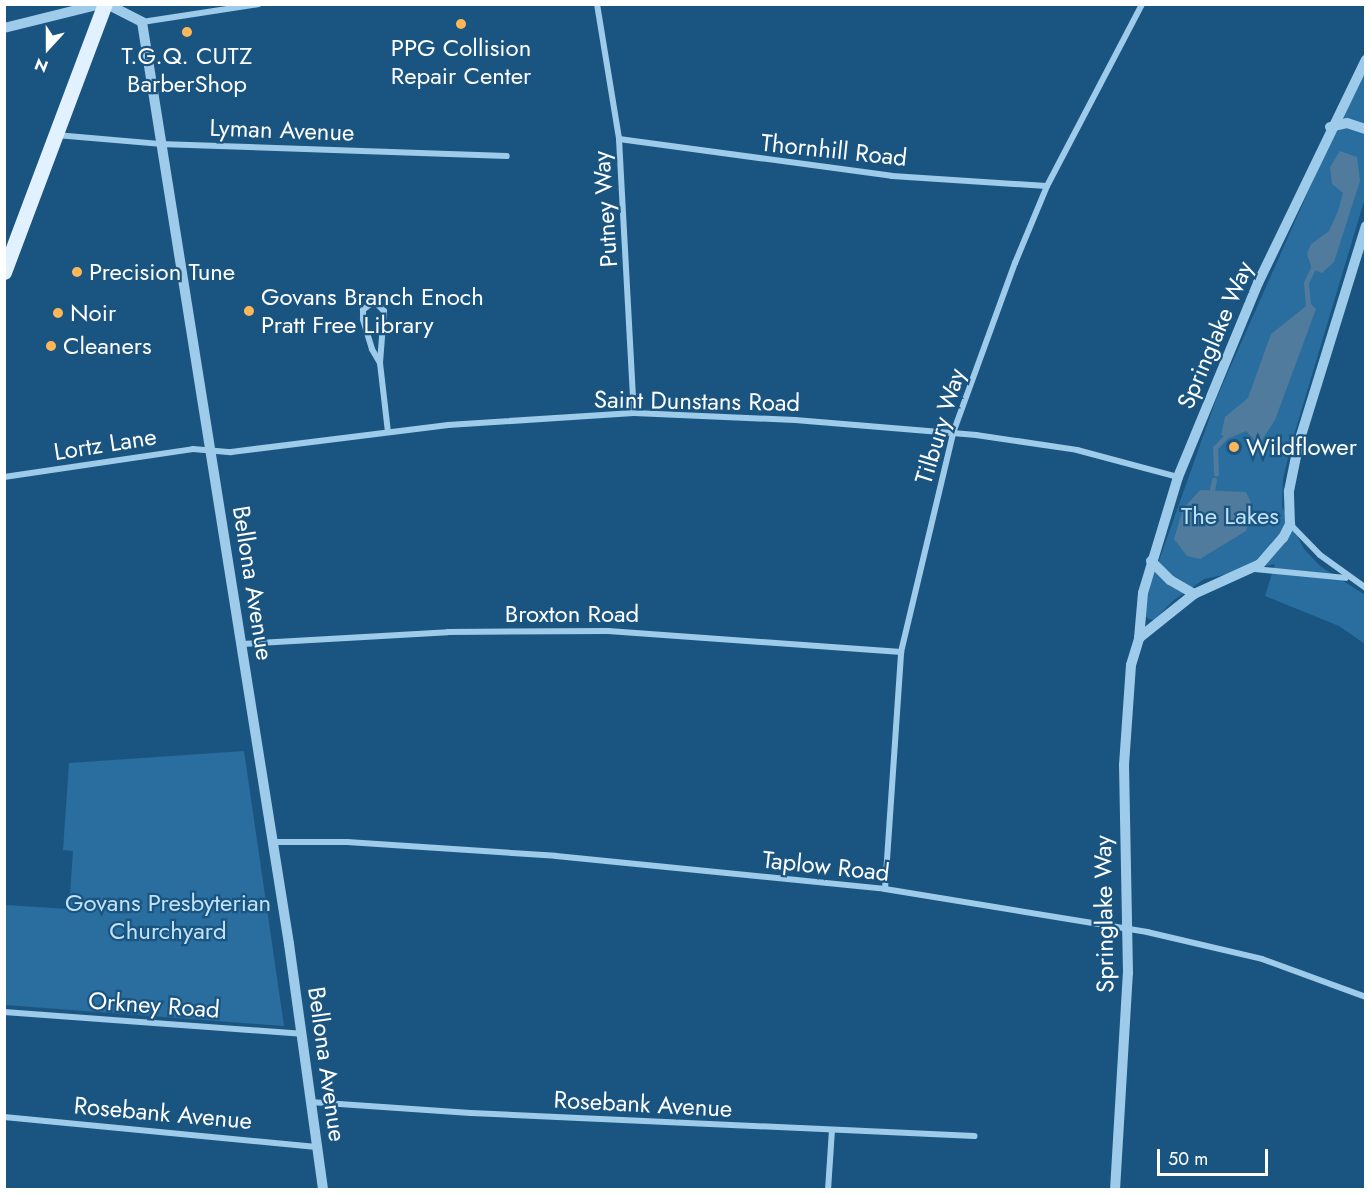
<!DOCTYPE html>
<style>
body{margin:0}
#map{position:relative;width:1370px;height:1194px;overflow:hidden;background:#1a5581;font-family:Jost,sans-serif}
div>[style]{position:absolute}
.green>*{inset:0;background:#296e9e}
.water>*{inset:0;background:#507b9c}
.stream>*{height:4.5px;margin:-2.25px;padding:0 2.25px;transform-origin:2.25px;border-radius:2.25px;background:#507b9c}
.minor>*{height:6px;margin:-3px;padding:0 3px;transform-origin:3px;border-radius:3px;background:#9ecbea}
.tertiary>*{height:10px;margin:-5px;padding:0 5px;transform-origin:5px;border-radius:5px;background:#9ecbea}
.primary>*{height:15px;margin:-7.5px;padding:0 7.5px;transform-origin:7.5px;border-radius:7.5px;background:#e1f1ff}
.dots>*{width:16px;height:16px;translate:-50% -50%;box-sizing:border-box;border:3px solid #1a5581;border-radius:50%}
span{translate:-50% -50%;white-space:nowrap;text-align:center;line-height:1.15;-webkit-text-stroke:4.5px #1a5581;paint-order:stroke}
.poi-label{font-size:24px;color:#fff}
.left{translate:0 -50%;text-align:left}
.street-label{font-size:24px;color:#fff}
.park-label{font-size:24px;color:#c2e2f8}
.frame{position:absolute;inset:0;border:6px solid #fff;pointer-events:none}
.north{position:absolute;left:18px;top:18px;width:60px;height:60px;-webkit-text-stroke:4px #1a5581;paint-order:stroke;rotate:201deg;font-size:16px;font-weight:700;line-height:24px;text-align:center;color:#fff}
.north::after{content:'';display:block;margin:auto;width:21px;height:27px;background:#fff;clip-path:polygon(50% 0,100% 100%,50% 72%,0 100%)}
.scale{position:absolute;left:1157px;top:1149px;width:111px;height:27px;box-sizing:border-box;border:3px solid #fff;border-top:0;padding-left:8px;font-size:18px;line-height:21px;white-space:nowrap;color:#fff;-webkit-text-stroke:4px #1a5581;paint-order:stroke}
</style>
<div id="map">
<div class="green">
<i style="clip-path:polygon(1365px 72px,1365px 198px,1291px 445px,1283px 479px,1282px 507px,1304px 549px,1320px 566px,1365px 595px,1365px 644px,1339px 626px,1265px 596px,1275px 564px,1204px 579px,1174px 600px,1154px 620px,1149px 619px,1144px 615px,1150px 586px,1217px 397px,1341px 118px)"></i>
<i style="clip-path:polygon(244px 751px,284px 1026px,5px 1005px,6px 905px,69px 909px,73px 851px,63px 850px,69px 763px)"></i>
</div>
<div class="water">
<i style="clip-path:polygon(1340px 151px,1357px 157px,1360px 181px,1334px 262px,1322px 273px,1312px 269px,1307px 254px,1311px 244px,1329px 231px,1338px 211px,1343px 193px,1332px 184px,1330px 167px)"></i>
<i style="clip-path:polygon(1310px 303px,1316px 309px,1275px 420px,1262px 440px,1257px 443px,1246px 431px,1230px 438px,1221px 435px,1225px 417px,1248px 398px,1271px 334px)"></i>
<i style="clip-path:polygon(1200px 490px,1246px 492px,1253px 507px,1246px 531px,1200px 559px,1187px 556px,1174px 539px,1183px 509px)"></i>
</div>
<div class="stream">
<i style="left:1308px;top:306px;width:23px;rotate:-95deg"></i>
<i style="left:1306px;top:283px;width:21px;rotate:-65deg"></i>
<i style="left:1216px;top:474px;width:26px;rotate:-92deg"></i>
<i style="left:1215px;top:448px;width:21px;rotate:-47deg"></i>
<i style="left:1212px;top:490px;width:10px;rotate:-79deg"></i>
</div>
<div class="minor">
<i style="left:597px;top:4px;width:137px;rotate:80.7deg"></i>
<i style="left:619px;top:139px;width:274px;rotate:86.9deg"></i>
<i style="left:142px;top:22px;width:118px;rotate:-8.7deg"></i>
<i style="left:56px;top:135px;width:104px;rotate:4.9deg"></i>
<i style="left:160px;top:144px;width:347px;rotate:2deg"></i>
<i style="left:619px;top:139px;width:275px;rotate:7.7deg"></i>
<i style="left:892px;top:176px;width:155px;rotate:3.7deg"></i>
<i style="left:380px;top:363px;width:16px;rotate:-120deg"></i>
<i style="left:372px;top:349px;width:31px;rotate:-107deg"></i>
<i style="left:363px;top:319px;width:9px;rotate:-90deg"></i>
<i style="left:363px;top:310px;width:14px;rotate:-39deg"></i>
<i style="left:374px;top:301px;width:14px;rotate:45deg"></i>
<i style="left:384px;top:311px;width:52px;rotate:94.4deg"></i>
<i style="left:380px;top:363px;width:69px;rotate:83.4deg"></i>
<i style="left:4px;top:477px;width:191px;rotate:-8.4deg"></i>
<i style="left:193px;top:449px;width:38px;rotate:5deg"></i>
<i style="left:231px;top:452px;width:219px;rotate:-7.1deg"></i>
<i style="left:448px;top:425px;width:186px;rotate:-3.7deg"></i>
<i style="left:634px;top:413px;width:161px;rotate:2.5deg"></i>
<i style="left:795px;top:420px;width:182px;rotate:4.7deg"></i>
<i style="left:976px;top:435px;width:102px;rotate:8.4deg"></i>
<i style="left:1077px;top:450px;width:105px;rotate:15deg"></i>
<i style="left:1290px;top:524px;width:43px;rotate:45.9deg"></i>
<i style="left:1320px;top:555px;width:57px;rotate:35.7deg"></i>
<i style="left:1255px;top:569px;width:91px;rotate:5.6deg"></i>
<i style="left:242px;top:644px;width:206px;rotate:-3.3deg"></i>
<i style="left:448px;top:632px;width:160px;rotate:-0.4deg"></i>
<i style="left:608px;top:631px;width:294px;rotate:4.1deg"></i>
<i style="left:272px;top:842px;width:75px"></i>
<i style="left:347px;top:842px;width:209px;rotate:3.8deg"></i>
<i style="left:556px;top:856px;width:331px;rotate:5.7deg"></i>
<i style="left:885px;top:889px;width:266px;rotate:9.3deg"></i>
<i style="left:1147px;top:932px;width:118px;rotate:13.2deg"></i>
<i style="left:1262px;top:959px;width:111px;rotate:20.1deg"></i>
<i style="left:885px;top:889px;width:238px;rotate:-86.1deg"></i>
<i style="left:901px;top:652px;width:225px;rotate:-76.6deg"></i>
<i style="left:953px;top:433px;width:181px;rotate:-70deg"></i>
<i style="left:1015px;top:263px;width:83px;rotate:-67.4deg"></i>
<i style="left:1047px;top:186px;width:205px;rotate:-62.4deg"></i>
<i style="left:4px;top:1012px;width:298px;rotate:4.2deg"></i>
<i style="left:310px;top:1102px;width:161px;rotate:3.9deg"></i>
<i style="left:471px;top:1113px;width:504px;rotate:2.62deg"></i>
<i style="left:4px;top:1117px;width:314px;rotate:5.5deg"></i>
<i style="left:828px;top:1190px;width:60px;rotate:-86.2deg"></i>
</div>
<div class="tertiary">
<i style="left:107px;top:4px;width:39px;rotate:27deg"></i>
<i style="left:142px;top:22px;width:934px;rotate:80.94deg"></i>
<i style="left:289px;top:944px;width:248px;rotate:82.1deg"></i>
<i style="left:4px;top:28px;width:100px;rotate:-13.9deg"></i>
<i style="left:1330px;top:127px;width:17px;rotate:-13deg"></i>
<i style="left:1347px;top:123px;width:20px;rotate:18deg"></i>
<i style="left:1151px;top:561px;width:27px;rotate:45deg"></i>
<i style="left:1170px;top:580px;width:28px;rotate:30deg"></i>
<i style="left:1139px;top:638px;width:70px;rotate:-38.7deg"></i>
<i style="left:1194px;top:594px;width:72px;rotate:-24.4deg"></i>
<i style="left:1260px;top:564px;width:35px;rotate:-49deg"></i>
<i style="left:1283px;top:538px;width:16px;rotate:-63deg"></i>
<i style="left:1290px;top:524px;width:33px;rotate:-92deg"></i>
<i style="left:1289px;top:491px;width:50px;rotate:-78.5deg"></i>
<i style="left:1299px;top:442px;width:226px;rotate:-72.8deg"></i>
<i style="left:1115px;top:1190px;width:217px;rotate:-86.6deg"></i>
<i style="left:1128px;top:973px;width:208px;rotate:-91.1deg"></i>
<i style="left:1124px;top:765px;width:100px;rotate:-86deg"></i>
<i style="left:1131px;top:665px;width:28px;rotate:-73deg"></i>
<i style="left:1139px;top:638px;width:45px;rotate:-84.9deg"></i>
<i style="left:1143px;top:593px;width:121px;rotate:-73.2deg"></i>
<i style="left:1178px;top:477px;width:210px;rotate:-67.6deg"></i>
<i style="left:1258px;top:283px;width:248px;rotate:-64.2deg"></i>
</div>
<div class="primary">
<i style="left:4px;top:272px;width:286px;rotate:-69.4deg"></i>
</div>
<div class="dots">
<i style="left:461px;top:24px;background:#fdb759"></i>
<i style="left:187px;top:32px;background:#fdb759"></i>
<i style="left:77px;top:272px;background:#fdb759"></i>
<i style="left:249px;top:311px;background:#fdb759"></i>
<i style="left:58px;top:313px;background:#fdb759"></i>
<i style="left:51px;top:346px;background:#fdb759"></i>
<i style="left:1234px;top:447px;background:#fdb759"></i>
</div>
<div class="poi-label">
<span style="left:461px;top:62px">PPG Collision<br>Repair Center</span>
<span style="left:187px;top:70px">T.G.Q. CUTZ<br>BarberShop</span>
<span class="left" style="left:89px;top:272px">Precision Tune</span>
<span class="left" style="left:261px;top:311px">Govans Branch Enoch<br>Pratt Free Library</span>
<span class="left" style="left:70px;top:313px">Noir</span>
<span class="left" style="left:63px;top:346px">Cleaners</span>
<span class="left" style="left:1246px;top:447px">Wildflower</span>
</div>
<div class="street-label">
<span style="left:282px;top:130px;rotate:2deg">Lyman Avenue</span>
<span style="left:834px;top:150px;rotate:6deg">Thornhill Road</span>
<span style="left:605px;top:209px;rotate:-94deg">Putney Way</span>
<span style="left:1215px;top:335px;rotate:-67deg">Springlake Way</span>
<span style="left:697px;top:401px;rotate:1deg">Saint Dunstans Road</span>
<span style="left:940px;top:426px;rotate:-73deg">Tilbury Way</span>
<span style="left:105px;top:444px;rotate:-9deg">Lortz Lane</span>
<span style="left:253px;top:583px;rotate:81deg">Bellona Avenue</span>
<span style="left:572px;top:614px">Broxton Road</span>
<span style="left:826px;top:866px;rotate:6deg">Taplow Road</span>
<span style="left:1104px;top:914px;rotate:-91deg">Springlake Way</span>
<span style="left:154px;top:1005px;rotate:4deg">Orkney Road</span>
<span style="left:327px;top:1064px;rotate:82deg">Bellona Avenue</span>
<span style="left:643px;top:1104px;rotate:3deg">Rosebank Avenue</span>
<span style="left:163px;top:1113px;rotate:5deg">Rosebank Avenue</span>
</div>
<div class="park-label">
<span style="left:1230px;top:516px">The Lakes</span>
<span style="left:168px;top:917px">Govans Presbyterian<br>Churchyard</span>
</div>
<div class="frame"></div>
<div class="north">N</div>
<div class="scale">50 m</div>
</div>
